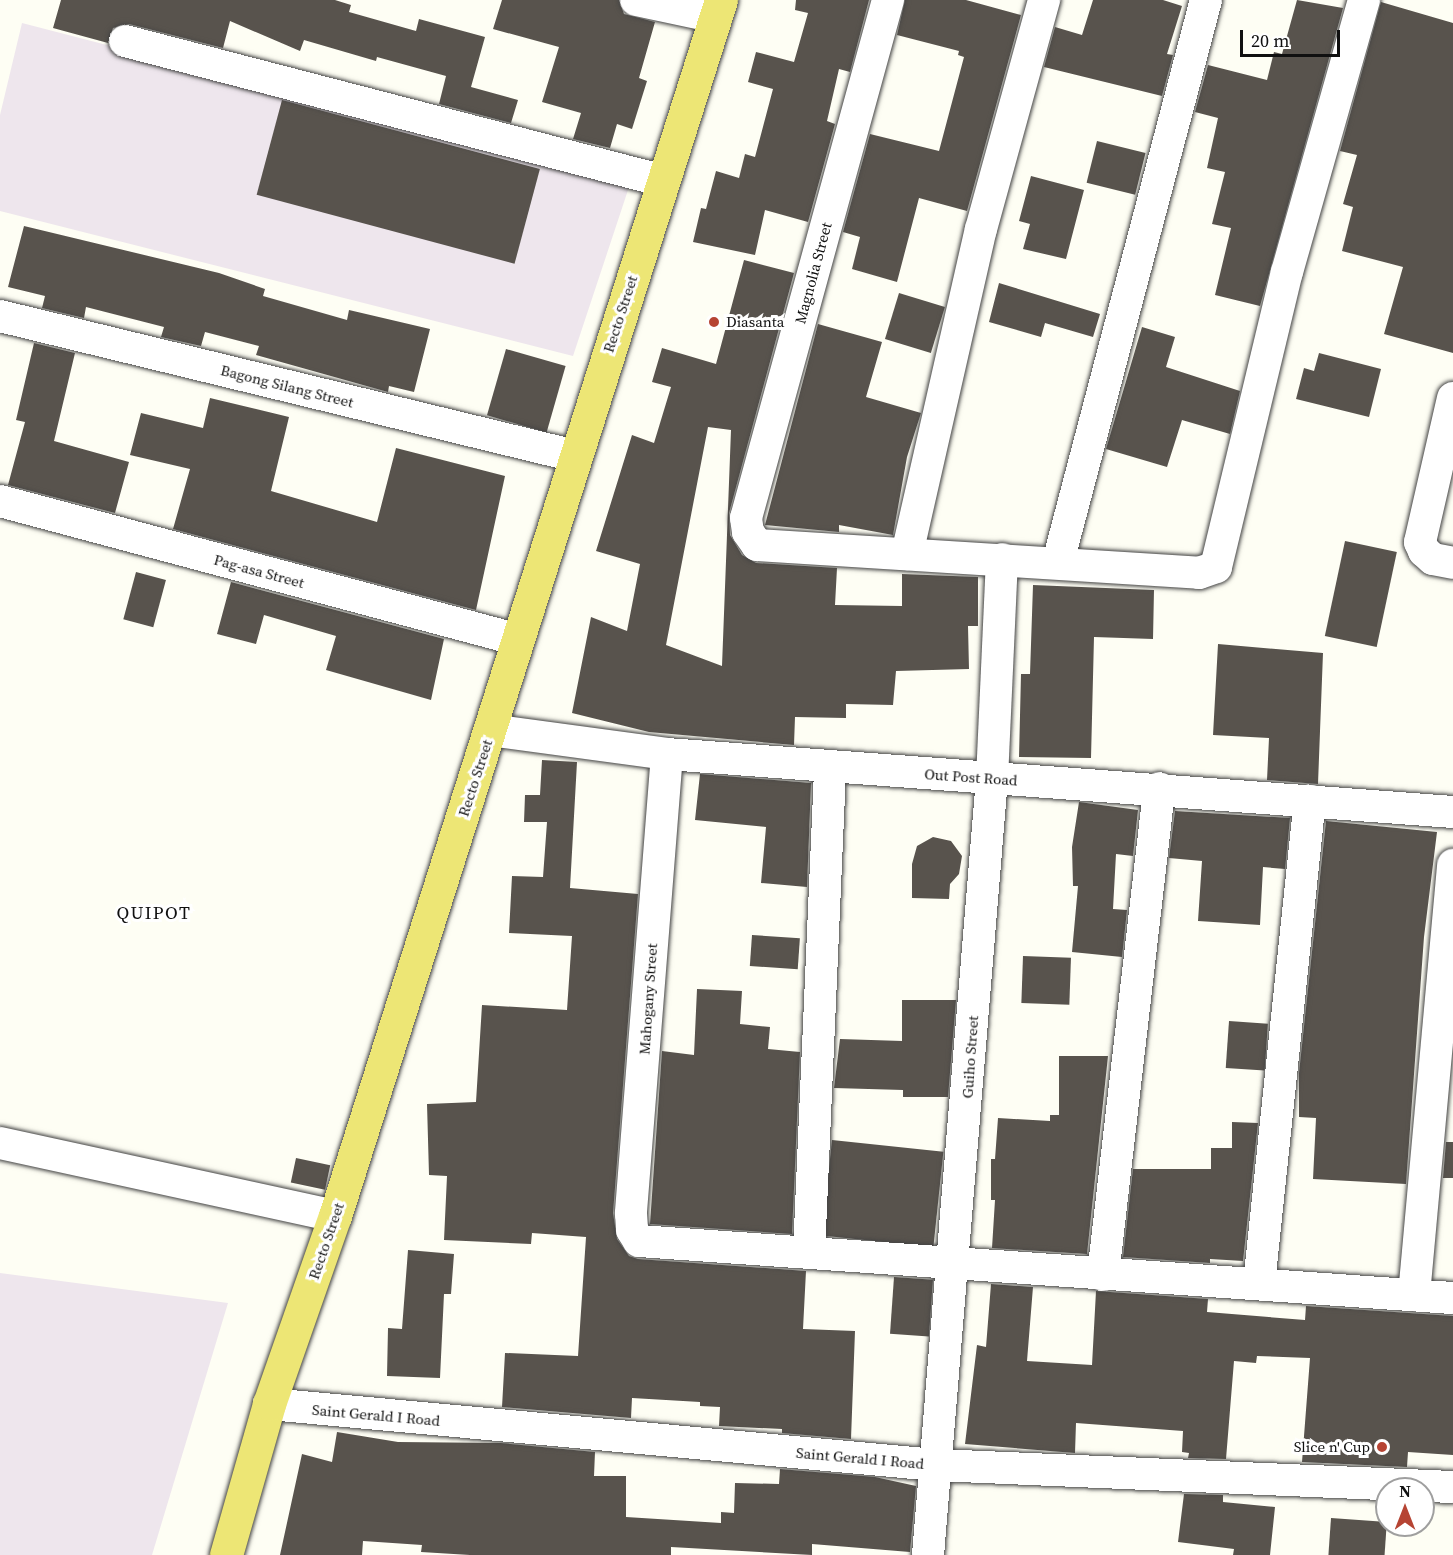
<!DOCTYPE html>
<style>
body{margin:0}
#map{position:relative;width:1453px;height:1555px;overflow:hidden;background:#fefef4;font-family:"Source Serif 4",serif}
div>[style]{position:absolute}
.industrial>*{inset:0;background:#eee6ed}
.building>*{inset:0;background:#58534d;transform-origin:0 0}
.roads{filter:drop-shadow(0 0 2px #434343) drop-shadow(0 0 2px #434343)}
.minor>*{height:32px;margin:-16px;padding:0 16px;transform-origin:16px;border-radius:16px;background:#fff}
.primary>*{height:33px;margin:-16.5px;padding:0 16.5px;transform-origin:16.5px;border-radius:16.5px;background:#ede675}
.dots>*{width:16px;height:16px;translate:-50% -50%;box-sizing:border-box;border:3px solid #fff;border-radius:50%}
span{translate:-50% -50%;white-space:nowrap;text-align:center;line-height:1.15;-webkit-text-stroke:6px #fff;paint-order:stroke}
.street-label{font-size:15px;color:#101010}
.poi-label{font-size:15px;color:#101010}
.left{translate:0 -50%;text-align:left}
.right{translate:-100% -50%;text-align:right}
.quarter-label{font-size:18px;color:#101010;letter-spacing:1.5px}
.north{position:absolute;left:1375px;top:1477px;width:60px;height:60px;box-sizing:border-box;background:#fff;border:2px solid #9f9f9f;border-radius:50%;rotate:0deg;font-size:16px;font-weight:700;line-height:24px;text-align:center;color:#101010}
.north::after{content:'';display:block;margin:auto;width:21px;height:27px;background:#b64433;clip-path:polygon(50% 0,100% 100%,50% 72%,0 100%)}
.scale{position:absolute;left:1240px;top:30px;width:100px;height:27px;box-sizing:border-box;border:3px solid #101010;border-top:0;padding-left:8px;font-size:18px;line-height:21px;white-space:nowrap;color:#101010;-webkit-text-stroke:4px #fff;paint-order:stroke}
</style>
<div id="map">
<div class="industrial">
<i style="clip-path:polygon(22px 23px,631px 181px,573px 356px,0 211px,0 115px)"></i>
<i style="clip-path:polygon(0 1273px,228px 1303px,152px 1555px,0 1555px)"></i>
</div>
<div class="building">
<i style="clip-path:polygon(61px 0,335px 0,351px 5px,349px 12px,416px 31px,419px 19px,485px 37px,471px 87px,518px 100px,511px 123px,439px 104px,446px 76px,377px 57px,376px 61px,304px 40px,300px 51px,230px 21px,223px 48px,129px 24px,113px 28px,108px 43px,53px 28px)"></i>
<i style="clip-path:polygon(502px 0,619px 0,624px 14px,655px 22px,639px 78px,647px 81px,632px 129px,617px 124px,610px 148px,573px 139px,581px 113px,542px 102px,559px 47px,493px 29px)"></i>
<i style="clip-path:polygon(796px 0,869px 0,850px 72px,839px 69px,827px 121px,835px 124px,808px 222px,765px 210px,755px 255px,693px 242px,701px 208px,706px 209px,716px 171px,739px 178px,745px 154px,755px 157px,773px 89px,748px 82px,756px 52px,794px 62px,808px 13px,795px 10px)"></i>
<i style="clip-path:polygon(905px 0,966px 0,1021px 15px,967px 211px,919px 198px,897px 282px,852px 269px,860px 237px,843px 232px,870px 134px,939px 151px,964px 57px,958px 55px,959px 51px,897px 35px)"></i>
<i style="clip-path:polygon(1093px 0,1163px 0,1182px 6px,1167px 54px,1173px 55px,1162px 96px,1044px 67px,1055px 27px,1082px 35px)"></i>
<i style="clip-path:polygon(1297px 0,1343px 8px,1260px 306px,1215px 295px,1231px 228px,1212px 224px,1225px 172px,1207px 168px,1218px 118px,1195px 112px,1208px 65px,1267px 80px,1274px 52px,1282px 54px)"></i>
<i style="clip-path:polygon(1381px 2px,1453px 23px,1453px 353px,1384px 334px,1403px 267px,1342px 251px,1353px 207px,1343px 204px,1357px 155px,1340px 151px)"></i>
<i style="left:282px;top:100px;width:267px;height:98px;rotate:15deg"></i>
<i style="left:1097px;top:141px;width:50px;height:43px;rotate:14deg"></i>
<i style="clip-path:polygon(1031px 176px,1084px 190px,1066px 259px,1023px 249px,1030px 224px,1019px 221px)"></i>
<i style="clip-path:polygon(24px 226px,219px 273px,265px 289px,263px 296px,347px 320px,349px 310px,430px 329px,414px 392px,389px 386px,388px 392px,256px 355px,259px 346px,205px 332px,201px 346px,161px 337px,164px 327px,86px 307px,84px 318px,42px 308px,45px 296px,8px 287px)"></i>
<i style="clip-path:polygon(evenodd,744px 260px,794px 273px,729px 513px,730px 535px,742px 555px,756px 563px,837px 568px,835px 605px,902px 606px,902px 574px,978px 577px,978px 626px,968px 626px,969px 669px,896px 671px,893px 705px,846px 704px,846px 718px,795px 717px,794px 745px,649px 732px,572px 713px,591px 617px,627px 631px,640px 564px,596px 551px,632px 435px,654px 443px,671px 387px,652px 382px,662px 348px,716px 364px,744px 260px,708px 427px,731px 430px,722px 666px,666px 645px,708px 427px)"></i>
<i style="clip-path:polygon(999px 283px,1100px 314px,1093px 337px,1045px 323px,1041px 337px,989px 322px)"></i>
<i style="left:899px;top:293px;width:48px;height:48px;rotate:17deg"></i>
<i style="clip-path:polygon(818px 324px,882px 342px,866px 397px,921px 413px,907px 457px,893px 535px,839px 525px,839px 532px,765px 525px)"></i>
<i style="clip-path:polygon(1142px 327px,1175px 337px,1166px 367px,1240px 391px,1230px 434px,1182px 420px,1167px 467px,1106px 449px)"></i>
<i style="clip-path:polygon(34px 343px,75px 353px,54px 441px,129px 462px,115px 513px,8px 485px,25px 422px,16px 420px)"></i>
<i style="left:506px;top:349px;width:62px;height:69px;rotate:16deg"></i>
<i style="clip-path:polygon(1319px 353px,1381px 369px,1369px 417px,1296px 399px,1304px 368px,1314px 371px)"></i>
<i style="clip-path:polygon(210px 398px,289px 417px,271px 491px,377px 522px,396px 448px,505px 476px,476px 610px,173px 529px,190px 469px,130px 455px,141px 413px,203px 428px)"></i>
<i style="left:1345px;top:541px;width:53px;height:97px;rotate:12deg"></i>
<i style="left:136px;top:572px;width:31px;height:49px;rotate:15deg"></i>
<i style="clip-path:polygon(231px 582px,444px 639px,431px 700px,326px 670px,336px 636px,264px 615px,256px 644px,217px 634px)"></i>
<i style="clip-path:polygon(1033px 585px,1154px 590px,1153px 639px,1094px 637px,1091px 758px,1019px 757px,1021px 674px,1030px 674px)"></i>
<i style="clip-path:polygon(1218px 644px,1323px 653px,1318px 784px,1267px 780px,1269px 738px,1213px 735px)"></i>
<i style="clip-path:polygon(542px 760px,577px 762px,570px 888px,638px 894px,613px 1213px,617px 1239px,629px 1256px,638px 1259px,806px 1271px,803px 1329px,855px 1331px,851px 1439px,782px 1433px,782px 1429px,719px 1426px,720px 1407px,700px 1406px,700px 1402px,632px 1398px,631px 1418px,502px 1407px,505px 1353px,578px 1356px,586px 1237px,532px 1233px,531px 1244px,444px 1240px,447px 1176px,429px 1175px,427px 1104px,476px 1102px,482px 1005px,567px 1010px,572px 936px,509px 933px,512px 876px,543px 877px,547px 822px,524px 822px,525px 795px,540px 795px)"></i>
<i style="clip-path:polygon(700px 774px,811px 783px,807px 887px,761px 883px,766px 827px,695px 820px)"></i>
<i style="clip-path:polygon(1079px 802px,1138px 810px,1133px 856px,1116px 854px,1113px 909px,1127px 910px,1122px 957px,1072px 952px,1078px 886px,1073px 886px,1072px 847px)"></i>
<i style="clip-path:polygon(1175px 811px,1290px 818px,1285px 869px,1263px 867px,1260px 925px,1198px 921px,1202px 861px,1169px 858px)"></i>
<i style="clip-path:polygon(1326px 821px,1437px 832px,1424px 937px,1406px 1184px,1313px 1179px,1316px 1118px,1299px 1117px,1299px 1073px)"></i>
<i style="clip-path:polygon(933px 837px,951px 841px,962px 856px,959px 874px,950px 884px,949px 899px,912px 898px,912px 864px,917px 846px)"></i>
<i style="left:752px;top:935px;width:48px;height:31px;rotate:4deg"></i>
<i style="left:1023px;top:956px;width:48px;height:47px;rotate:2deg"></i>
<i style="clip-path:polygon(697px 989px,742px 991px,740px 1024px,770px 1027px,768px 1049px,800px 1052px,792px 1234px,650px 1224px,662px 1051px,694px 1055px)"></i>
<i style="clip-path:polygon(902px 1000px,956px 1000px,948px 1097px,903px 1097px,903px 1090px,834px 1088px,840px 1039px,902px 1041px)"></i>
<i style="left:1229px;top:1021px;width:39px;height:47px;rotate:4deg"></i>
<i style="clip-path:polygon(1059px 1056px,1108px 1056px,1087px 1254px,992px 1248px,995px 1200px,991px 1200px,991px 1159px,995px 1159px,998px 1118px,1050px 1121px,1050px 1115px,1059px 1115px)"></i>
<i style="clip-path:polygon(1232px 1122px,1258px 1123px,1243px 1261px,1210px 1259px,1210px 1263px,1123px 1257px,1133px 1169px,1211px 1169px,1211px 1148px,1232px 1148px)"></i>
<i style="left:832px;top:1140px;width:112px;height:96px;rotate:6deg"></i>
<i style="clip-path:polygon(1446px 1142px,1453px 1142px,1453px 1178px,1443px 1178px)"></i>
<i style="left:296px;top:1158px;width:35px;height:25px;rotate:12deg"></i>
<i style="clip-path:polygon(408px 1250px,454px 1254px,451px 1294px,444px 1294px,440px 1378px,387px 1376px,388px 1328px,402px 1329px)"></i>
<i style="left:894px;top:1277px;width:39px;height:57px;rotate:4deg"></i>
<i style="clip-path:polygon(991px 1284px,1033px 1287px,1027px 1361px,1092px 1365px,1096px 1291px,1208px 1299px,1207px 1312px,1305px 1320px,1306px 1306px,1453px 1316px,1453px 1455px,1408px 1452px,1407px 1467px,1302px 1462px,1310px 1358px,1257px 1356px,1256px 1363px,1234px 1361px,1226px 1459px,1188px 1458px,1189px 1453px,1182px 1452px,1183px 1431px,1076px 1423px,1075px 1453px,965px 1444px,977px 1345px,986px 1347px)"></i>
<i style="clip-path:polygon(337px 1432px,398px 1442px,501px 1443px,595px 1452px,594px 1476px,626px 1476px,626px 1517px,721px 1523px,721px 1512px,734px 1513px,735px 1483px,779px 1484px,780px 1469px,875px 1477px,916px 1486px,910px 1552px,812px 1544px,812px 1555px,671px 1547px,671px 1555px,470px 1555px,421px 1552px,422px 1545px,363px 1541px,362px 1555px,280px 1555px,302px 1454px,332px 1462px)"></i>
<i style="clip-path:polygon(1184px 1494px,1223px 1495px,1223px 1502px,1275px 1507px,1270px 1555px,1233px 1555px,1234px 1549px,1178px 1542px)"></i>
<i style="left:1331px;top:1518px;width:56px;height:37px;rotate:4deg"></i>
</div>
<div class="roads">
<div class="minor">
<i style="left:636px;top:0;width:82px;rotate:12deg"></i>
<i style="left:888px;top:0;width:537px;rotate:105.33deg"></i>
<i style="left:746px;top:518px;width:14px;rotate:82deg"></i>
<i style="left:748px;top:532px;width:16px;rotate:55deg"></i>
<i style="left:757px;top:545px;width:443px;rotate:3.6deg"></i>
<i style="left:1199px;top:573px;width:18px;rotate:-19deg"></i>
<i style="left:1216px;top:567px;width:303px;rotate:-76.5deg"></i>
<i style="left:1287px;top:272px;width:283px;rotate:-74.2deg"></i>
<i style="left:125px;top:41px;width:557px;rotate:14.56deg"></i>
<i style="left:0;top:316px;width:592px;rotate:13.68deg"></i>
<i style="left:1453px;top:398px;width:148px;rotate:102.9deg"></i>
<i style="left:1420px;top:542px;width:10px;rotate:66deg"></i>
<i style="left:1424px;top:551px;width:12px;rotate:42deg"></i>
<i style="left:1433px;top:559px;width:20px;rotate:11deg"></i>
<i style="left:0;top:501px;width:537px;rotate:14.99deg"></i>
<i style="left:907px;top:554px;width:333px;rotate:-77.2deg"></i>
<i style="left:981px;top:229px;width:238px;rotate:-74.6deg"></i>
<i style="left:1058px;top:562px;width:581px;rotate:-75.25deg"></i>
<i style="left:490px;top:730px;width:179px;rotate:7.7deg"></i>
<i style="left:667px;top:754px;width:788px;rotate:4.22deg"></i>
<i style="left:667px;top:754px;width:461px;rotate:94.5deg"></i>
<i style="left:631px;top:1214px;width:16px;rotate:86deg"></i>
<i style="left:632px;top:1230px;width:13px;rotate:58deg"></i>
<i style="left:639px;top:1241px;width:816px;rotate:4.01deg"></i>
<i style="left:0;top:1143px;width:343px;rotate:12.3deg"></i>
<i style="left:809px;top:1253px;width:485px;rotate:-87.5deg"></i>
<i style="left:1103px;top:1275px;width:490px;rotate:-83.4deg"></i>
<i style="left:1259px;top:1284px;width:486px;rotate:-84deg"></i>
<i style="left:1414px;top:1295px;width:432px;rotate:-84.8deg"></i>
<i style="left:269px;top:1404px;width:670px;rotate:5.23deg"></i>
<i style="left:936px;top:1465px;width:517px;rotate:2.44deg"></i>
<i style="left:928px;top:1555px;width:779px;rotate:-85.29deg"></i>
<i style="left:992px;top:779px;width:220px;rotate:-87.4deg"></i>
</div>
<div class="primary">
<i style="left:226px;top:1555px;width:157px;rotate:-74.1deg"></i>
<i style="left:269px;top:1404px;width:199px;rotate:-70.7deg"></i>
<i style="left:335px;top:1216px;width:1276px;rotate:-72.39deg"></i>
</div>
</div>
<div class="dots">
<i style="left:714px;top:322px;background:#b64433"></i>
<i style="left:1382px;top:1447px;background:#b64433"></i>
</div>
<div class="street-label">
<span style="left:813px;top:273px;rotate:-75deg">Magnolia Street</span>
<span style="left:620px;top:314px;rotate:-72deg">Recto Street</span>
<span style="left:287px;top:386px;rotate:14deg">Bagong Silang Street</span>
<span style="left:259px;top:571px;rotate:15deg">Pag-asa Street</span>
<span style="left:971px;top:777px;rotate:4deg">Out Post Road</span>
<span style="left:475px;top:778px;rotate:-72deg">Recto Street</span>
<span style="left:648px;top:999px;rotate:-86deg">Mahogany Street</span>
<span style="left:970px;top:1057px;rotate:-86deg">Guiho Street</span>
<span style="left:326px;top:1241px;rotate:-71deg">Recto Street</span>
<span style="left:376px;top:1415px;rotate:5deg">Saint Gerald I Road</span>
<span style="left:860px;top:1458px;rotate:5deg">Saint Gerald I Road</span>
</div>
<div class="poi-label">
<span class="left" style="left:726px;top:322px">Diasanta</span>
<span class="right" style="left:1370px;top:1447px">Slice n' Cup</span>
</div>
<div class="quarter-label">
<span style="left:154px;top:913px">QUIPOT</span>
</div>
<div class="north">N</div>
<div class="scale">20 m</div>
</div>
